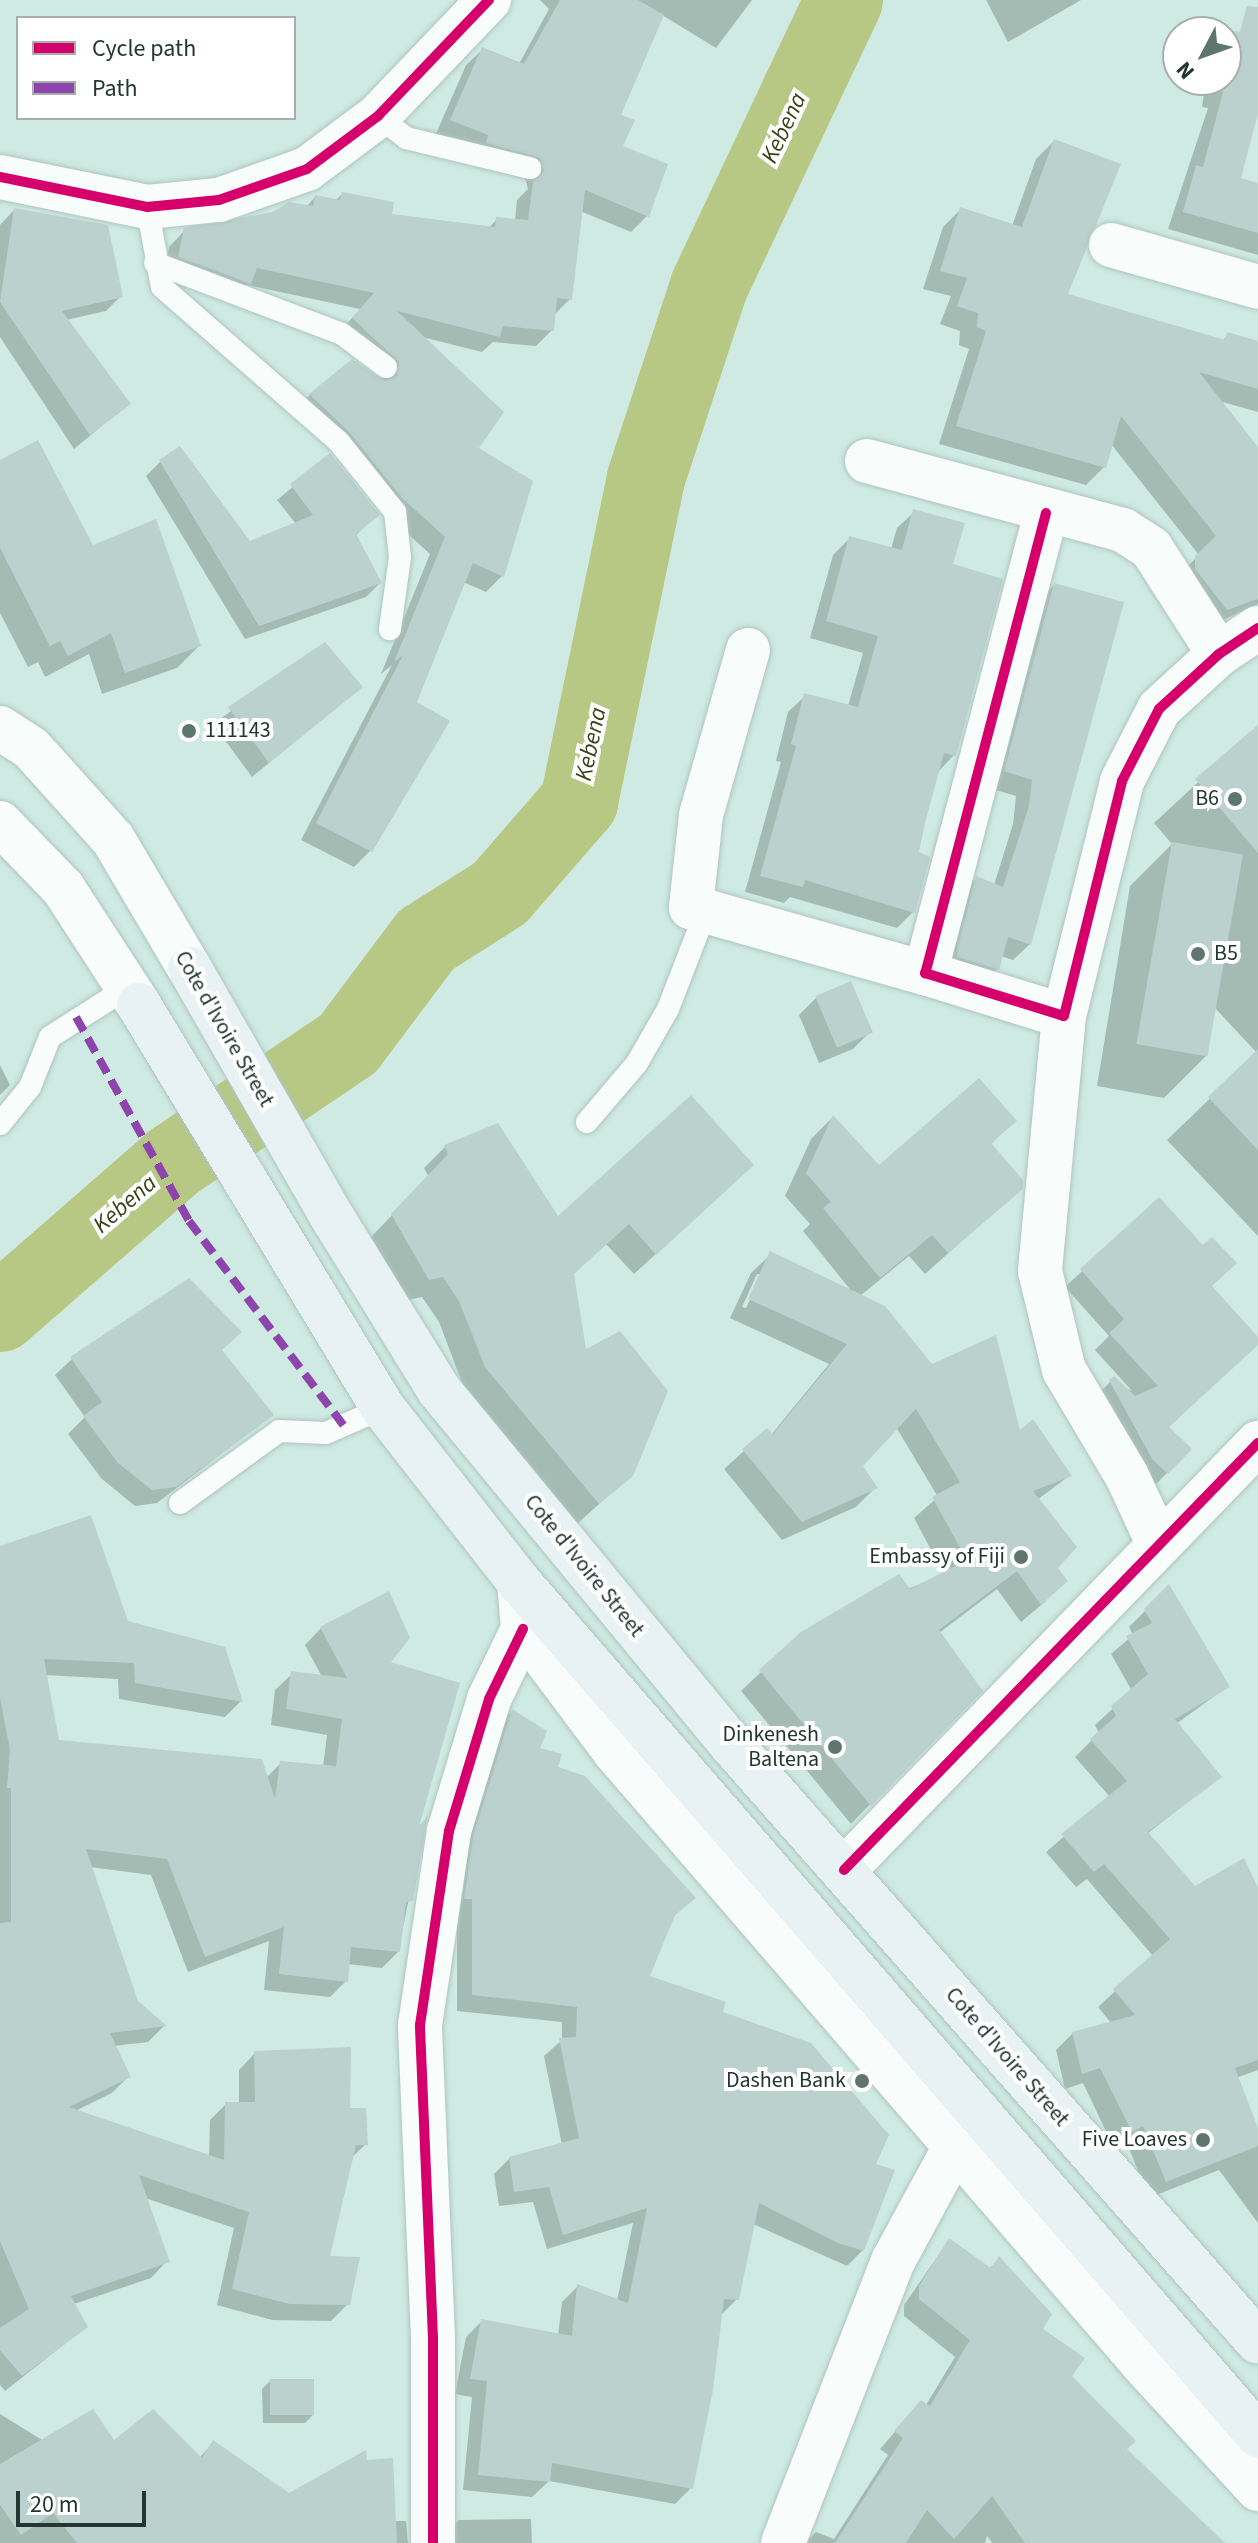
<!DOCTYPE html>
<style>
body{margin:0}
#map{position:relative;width:1258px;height:2543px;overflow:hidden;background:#ceeae2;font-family:"Source Sans 3",sans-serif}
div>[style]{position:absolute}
.shadow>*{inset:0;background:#0003}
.river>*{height:78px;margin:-39px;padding:0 39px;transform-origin:39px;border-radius:39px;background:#b6c884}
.building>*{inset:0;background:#bbd1ce;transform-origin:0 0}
.roads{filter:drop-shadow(0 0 2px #afc5bf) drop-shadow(0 0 2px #afc5bf)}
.lane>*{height:22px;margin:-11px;padding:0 11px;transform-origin:11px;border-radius:11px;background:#f8fcfb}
.street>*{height:44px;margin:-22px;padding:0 22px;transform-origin:22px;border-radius:22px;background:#f8fcfb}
.secondary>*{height:44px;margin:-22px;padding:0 22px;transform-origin:22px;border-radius:22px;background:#f8fcfb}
.primary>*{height:44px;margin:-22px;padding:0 22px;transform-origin:22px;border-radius:22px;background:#e8f2f4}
.quiet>*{height:8px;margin-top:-4px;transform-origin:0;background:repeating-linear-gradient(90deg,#8e44ad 0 16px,transparent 0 24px)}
.cycleway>*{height:10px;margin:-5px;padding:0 5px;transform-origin:5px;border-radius:5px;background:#d6006c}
.dots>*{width:22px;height:22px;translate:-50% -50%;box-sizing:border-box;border:4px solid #fff;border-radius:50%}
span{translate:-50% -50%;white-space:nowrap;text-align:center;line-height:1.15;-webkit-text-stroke:8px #fff;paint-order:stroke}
.poi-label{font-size:22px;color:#233731}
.left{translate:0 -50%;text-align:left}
.right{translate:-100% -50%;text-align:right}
.street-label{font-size:22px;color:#233731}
.water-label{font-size:24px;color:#3b4019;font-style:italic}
.legend{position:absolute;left:16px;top:16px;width:280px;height:104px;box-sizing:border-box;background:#fff;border:2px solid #a7afad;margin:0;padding:10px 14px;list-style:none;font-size:24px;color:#233731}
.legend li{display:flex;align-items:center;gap:16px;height:40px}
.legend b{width:40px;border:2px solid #a7afad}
.north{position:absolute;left:1162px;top:16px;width:80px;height:80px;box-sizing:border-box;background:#fff;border:2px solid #a7afad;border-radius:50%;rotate:229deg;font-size:22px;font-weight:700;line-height:32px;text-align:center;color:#233731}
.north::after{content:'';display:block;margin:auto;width:28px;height:36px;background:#5f766f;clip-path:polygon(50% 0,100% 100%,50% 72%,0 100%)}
.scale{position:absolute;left:16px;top:2491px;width:130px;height:36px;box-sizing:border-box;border:4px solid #233731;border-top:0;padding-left:10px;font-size:24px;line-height:28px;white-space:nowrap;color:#233731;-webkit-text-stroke:6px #fff;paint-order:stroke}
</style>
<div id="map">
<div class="shadow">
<i style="clip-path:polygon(540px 0,752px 0,716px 48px,662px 15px,618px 116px,621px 147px,647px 216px,631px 232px,580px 211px,570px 299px,553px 316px,552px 330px,536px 346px,493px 342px,482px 352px,422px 337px,476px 448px,502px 576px,486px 592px,463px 582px,414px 703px,370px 851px,354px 867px,301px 840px,392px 665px,381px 674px,430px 554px,386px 514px,334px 449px,294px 411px,310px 395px,381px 381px,379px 373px,337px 335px,360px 309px,247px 285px,233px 299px,163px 273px,169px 247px,185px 230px,306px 207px,315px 197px,335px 201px,342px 194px,390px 216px,488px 229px,497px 219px,515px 221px,517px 200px,528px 189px,524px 174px,435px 136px,466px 65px,483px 49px,519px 64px,549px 9px)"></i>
<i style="clip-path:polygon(986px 0,1081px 0,1008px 42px)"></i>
<i style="clip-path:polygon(1228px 32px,1258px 37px,1258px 113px,1238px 179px,1258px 185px,1258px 255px,1168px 229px,1208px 108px,1202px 107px,1206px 80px,1226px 80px)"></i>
<i style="clip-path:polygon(1054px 141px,1065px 296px,1222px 341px,1228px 335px,1258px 343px,1258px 412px,1219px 401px,1258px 451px,1258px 604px,1208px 627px,1177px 577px,1199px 555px,1111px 444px,1104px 467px,1086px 485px,939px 444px,969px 349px,959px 345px,960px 331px,940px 324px,951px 296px,923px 289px,943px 227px,961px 209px,1012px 226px,1036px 159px)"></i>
<i style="clip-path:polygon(14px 210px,121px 296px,106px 311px,66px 320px,128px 404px,74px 449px,0 337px,0 225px)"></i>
<i style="clip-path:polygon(330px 456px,377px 515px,355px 536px,380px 583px,366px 597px,245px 639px,146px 476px,161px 461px,249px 543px,296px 524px,277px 500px)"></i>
<i style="clip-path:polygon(0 462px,199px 646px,177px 668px,102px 694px,89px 654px,45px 677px,38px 662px,28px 667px,0 613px)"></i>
<i style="clip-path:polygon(914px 512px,951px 565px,954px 755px,938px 772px,916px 853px,913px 912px,897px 928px,790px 897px,784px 903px,745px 892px,781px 762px,776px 761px,788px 712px,805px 696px,848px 706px,863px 653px,810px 638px,833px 555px,850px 538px,891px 549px,897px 528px)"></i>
<i style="clip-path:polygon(1054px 585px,1030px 944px,1013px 960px,1001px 956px,997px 969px,981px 985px,942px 973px,960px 895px,977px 878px,994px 885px,1013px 824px,1016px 796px,989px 788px,1038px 601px)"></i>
<i style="clip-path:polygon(325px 644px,361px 687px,252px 777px,213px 724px)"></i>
<i style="clip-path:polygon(1258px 727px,1258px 1236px,1167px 1140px,1257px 1053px,1215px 1008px,1207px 1055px,1164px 1098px,1097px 1086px,1130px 886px,1172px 844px,1154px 823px)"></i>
<i style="clip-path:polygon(816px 998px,870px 1032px,853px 1049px,819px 1063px,799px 1015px)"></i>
<i style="clip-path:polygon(0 1065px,10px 1085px,0 1095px)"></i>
<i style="clip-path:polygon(evenodd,833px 1117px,879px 1168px,1014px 1121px,990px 1145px,1021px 1188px,925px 1274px,909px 1256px,860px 1296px,932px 1367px,1069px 1476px,1037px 1500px,1056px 1568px,1046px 1601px,1021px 1622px,997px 1589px,939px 1633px,980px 1691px,851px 1824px,741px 1691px,802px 1633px,944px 1574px,914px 1518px,938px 1497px,896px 1427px,860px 1466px,875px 1488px,856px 1507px,782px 1540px,724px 1469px,767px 1430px,771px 1435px,829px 1364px,730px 1318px,751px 1273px,771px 1254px,853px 1293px,803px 1231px,810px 1224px,785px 1196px,811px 1139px,833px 1117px,757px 1274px,762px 1274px,746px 1308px,742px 1307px,757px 1274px)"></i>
<i style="clip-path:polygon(497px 1125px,558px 1219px,730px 1186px,634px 1274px,606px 1244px,572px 1275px,584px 1352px,631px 1475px,577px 1524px,464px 1388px,439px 1322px,422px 1297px,408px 1300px,371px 1237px,429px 1177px,424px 1168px,445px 1147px)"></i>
<i style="clip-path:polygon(1159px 1200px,1209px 1287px,1258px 1343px,1167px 1428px,1167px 1473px,1151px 1489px,1094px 1398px,1110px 1382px,1132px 1391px,1095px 1350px,1109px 1336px,1065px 1287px)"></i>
<i style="clip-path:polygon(220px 1351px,272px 1415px,157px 1503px,135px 1506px,102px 1479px,68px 1434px,85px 1417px,55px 1375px,72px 1359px)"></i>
<i style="clip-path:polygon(0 1548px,126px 1623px,241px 1701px,225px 1717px,119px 1699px,118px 1679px,45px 1675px,57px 1742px,266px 1778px,281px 1763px,323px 1767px,327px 1735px,271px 1725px,275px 1690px,292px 1674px,322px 1677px,305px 1645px,321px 1628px,387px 1663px,416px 1829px,425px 1820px,398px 1952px,382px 1968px,348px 1964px,346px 1981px,330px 1997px,264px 1990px,269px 1941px,188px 1972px,151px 1875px,90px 1867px,136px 2002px,164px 2026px,148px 2042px,114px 2046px,128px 2077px,112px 2093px,75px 2111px,209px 2157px,210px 2120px,226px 2104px,239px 2104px,239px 2070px,255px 2053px,348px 2110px,366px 2144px,351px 2158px,327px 2258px,348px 2304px,331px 2321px,272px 2320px,217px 2305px,234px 2228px,145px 2198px,167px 2261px,151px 2278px,74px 2304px,86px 2327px,5px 2391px,0 2385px)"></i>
<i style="clip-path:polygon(1169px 1587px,1227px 1687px,1176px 1724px,1219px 1777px,1147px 1834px,1195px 1889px,1258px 1893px,1258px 2070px,1236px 2078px,1258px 2133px,1258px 2223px,1219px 2170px,1149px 2198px,1126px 2141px,1114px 2148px,1083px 2083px,1065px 2089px,1056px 2050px,1073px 2033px,1111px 2023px,1098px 2007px,1153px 1956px,1087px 1879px,1076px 1887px,1046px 1852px,1110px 1797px,1075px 1757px,1099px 1733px,1095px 1725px,1132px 1691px,1111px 1654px,1133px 1635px,1129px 1627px)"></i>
<i style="clip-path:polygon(512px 1711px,555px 1768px,693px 1898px,671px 1919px,648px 1978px,720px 2014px,873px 2165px,863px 2250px,847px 2266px,753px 2224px,737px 2299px,720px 2316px,691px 2488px,675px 2504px,549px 2481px,532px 2497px,463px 2490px,472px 2397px,455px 2394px,466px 2337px,482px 2321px,558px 2336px,562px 2302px,578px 2286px,617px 2301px,633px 2223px,547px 2249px,533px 2202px,499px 2206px,494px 2174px,510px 2158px,562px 2145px,544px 2056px,562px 2040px,562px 2022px,457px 2011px,457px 1914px,449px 1914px,497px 1727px)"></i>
<i style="clip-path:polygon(949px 2240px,989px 2269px,999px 2259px,1070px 2376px,1125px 2450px,1222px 2543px,992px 2543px,987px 2536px,985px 2543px,805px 2543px,816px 2532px,834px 2539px,888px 2455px,880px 2449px,921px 2402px,926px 2405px,955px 2357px,904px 2316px,904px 2305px)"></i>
<i style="clip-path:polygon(270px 2381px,313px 2415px,305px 2423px,263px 2423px,262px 2389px)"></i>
<i style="clip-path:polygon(0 2414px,86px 2467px,199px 2458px,213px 2443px,288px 2495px,365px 2462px,394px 2521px,406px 2521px,408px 2543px,0 2543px)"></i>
<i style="clip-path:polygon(531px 2519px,532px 2543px,439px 2543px,459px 2520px)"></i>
</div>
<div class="river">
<i style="left:0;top:1313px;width:230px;rotate:-41.1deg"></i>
<i style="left:173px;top:1162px;width:211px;rotate:-34deg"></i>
<i style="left:348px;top:1044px;width:130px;rotate:-53.1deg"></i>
<i style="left:426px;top:940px;width:88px;rotate:-32.4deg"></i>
<i style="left:500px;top:893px;width:121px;rotate:-49deg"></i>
<i style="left:579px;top:802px;width:331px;rotate:-78.3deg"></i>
<i style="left:646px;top:478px;width:202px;rotate:-71.8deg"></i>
<i style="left:709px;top:286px;width:316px;rotate:-64.7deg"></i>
</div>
<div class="building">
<i style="clip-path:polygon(560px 0,638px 0,664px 15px,621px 115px,635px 120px,623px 146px,668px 164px,649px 217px,585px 190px,572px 300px,557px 298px,554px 331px,503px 326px,500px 337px,397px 311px,504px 412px,479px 448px,533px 481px,504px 577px,473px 563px,417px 702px,450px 721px,372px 852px,316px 823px,403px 655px,394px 662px,445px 537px,402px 498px,350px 433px,309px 394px,352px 359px,385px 381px,397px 376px,399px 362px,352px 318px,374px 293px,257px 268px,251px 284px,178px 257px,184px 228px,273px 212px,289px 202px,313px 206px,315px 195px,340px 200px,342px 192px,394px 202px,392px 214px,495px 227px,496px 217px,528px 220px,533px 182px,544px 171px,540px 158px,486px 143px,488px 135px,450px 120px,482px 47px,524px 64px)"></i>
<i style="clip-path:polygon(1247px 6px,1258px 7px,1258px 113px,1241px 178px,1258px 183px,1258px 233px,1183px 212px,1196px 165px,1203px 167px,1223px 92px,1218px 91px,1219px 80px,1226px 80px,1227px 30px,1240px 32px)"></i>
<i style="clip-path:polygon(1054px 139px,1121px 164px,1068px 294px,1225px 340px,1227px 332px,1258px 341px,1258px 389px,1199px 372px,1258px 447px,1258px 599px,1227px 610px,1195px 569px,1195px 556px,1216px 536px,1121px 416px,1106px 468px,956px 426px,986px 331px,977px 327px,978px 313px,957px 306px,967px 278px,940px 271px,960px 207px,1022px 227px)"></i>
<i style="clip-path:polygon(14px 208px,108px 225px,123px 297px,62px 311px,131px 404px,90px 435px,0 302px)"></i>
<i style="clip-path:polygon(38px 440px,93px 545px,156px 519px,201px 646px,125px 673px,111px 633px,68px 656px,60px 641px,50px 646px,0 548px,0 460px)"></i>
<i style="clip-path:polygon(180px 446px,250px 541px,313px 515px,290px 484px,330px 453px,380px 515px,356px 534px,382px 583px,259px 626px,159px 460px)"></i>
<i style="clip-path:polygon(913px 509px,965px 523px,953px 564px,1003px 579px,956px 756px,944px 753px,925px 823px,919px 852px,930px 857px,915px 913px,805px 880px,803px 887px,760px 876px,796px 746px,791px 744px,804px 693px,858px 707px,878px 636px,826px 621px,849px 536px,902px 550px)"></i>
<i style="clip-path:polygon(1054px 583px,1124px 602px,1031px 945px,1008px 937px,999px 970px,957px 957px,957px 949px,976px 876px,1003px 887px,1029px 806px,1032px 780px,1004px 771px)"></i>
<i style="clip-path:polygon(325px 642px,363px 687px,269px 763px,228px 707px)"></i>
<i style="clip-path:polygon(1258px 725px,1258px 853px,1195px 779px)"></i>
<i style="left:1172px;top:842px;width:72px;height:205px;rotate:10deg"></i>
<i style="left:851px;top:981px;width:56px;height:39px;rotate:67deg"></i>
<i style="clip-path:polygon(1258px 1049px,1258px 1150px,1208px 1097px)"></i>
<i style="clip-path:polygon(979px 1078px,1017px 1121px,991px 1143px,1023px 1180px,1023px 1189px,948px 1253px,932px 1235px,880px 1278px,823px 1208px,831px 1202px,806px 1173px,833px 1115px,879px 1165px)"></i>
<i style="clip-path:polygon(691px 1095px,754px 1165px,656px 1255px,629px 1224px,574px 1274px,586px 1349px,620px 1331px,668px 1391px,633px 1476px,599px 1504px,485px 1367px,459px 1301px,443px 1277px,429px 1280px,391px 1214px,448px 1154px,444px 1145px,498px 1123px,558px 1216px)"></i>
<i style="clip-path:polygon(1159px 1197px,1203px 1245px,1212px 1237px,1237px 1263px,1212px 1286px,1258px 1337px,1258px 1345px,1169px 1427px,1192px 1449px,1168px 1474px,1152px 1459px,1109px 1380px,1114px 1376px,1135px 1396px,1158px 1386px,1109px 1333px,1124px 1319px,1080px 1269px)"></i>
<i style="clip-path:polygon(770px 1251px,885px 1306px,932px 1364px,996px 1335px,1020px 1430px,1033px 1419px,1072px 1476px,1033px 1491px,1077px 1547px,1058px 1568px,1068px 1581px,1041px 1605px,1017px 1571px,939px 1630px,983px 1691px,871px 1806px,759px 1670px,801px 1632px,899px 1574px,910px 1589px,967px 1560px,932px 1497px,960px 1482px,916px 1409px,863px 1466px,878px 1488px,802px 1522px,742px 1449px,767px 1428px,773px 1434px,847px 1344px,748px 1299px)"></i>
<i style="clip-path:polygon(189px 1278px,242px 1332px,222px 1350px,274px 1415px,176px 1487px,152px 1490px,118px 1463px,83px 1416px,102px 1402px,70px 1357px)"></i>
<i style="clip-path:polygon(91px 1515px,128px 1621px,225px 1647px,243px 1702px,135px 1683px,134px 1663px,44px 1659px,59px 1740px,262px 1759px,275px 1799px,280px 1761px,336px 1766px,342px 1719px,286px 1709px,291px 1671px,347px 1678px,320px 1627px,389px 1591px,410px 1638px,391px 1662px,460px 1683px,419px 1827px,428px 1815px,413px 1901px,406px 1902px,400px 1952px,351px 1947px,348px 1982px,279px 1974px,284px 1927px,205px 1957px,167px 1859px,86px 1849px,138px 2001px,167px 2026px,110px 2033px,131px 2077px,69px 2107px,224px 2160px,225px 2102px,255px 2102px,254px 2051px,351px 2047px,350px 2108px,366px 2108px,368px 2145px,356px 2145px,330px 2256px,360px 2257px,350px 2305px,290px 2304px,232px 2289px,249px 2212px,139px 2175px,170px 2262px,71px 2296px,88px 2327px,22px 2376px,0 2350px,0 2328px,29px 2309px,0 2241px,0 1923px,11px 1922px,11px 1788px,7px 1788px,10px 1750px,0 1698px,0 1546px)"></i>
<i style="clip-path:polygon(1169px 1584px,1230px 1687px,1175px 1719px,1222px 1777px,1148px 1832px,1195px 1886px,1244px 1858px,1258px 1888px,1258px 2060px,1235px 2068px,1258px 2128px,1258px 2146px,1166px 2182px,1143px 2126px,1132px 2132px,1100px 2068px,1082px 2074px,1072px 2032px,1135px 2015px,1113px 1989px,1170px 1939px,1104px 1864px,1094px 1872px,1061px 1834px,1127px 1781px,1090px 1739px,1116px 1716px,1111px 1706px,1148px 1674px,1126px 1636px,1152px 1623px,1144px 1609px)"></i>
<i style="clip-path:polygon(512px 1709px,547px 1731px,540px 1748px,562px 1754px,558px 1767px,585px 1776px,696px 1898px,675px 1915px,650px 1976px,726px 2002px,723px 2012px,811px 2043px,889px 2135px,876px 2164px,895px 2170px,864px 2251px,838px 2243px,759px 2203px,739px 2300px,724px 2299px,713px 2390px,693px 2489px,552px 2463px,550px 2482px,478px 2475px,487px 2381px,470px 2379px,481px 2319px,572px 2336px,577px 2284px,628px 2303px,647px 2208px,563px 2235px,549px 2187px,514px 2192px,509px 2157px,579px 2138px,559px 2038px,576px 2037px,577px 2007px,472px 1995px,472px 1899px,464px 1899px,473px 1836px)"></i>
<i style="clip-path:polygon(949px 2238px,991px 2268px,999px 2256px,1052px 2314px,1043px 2329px,1085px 2358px,1072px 2376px,1136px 2441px,1127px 2449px,1225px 2543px,1025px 2543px,992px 2496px,954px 2539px,927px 2510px,906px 2543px,835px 2543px,903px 2438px,894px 2431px,921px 2400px,930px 2406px,970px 2340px,919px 2299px,919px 2286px)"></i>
<i style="left:270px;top:2379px;width:44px;height:36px"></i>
<i style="clip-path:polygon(93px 2409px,114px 2440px,153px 2409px,202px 2458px,213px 2440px,289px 2493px,366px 2450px,367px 2460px,393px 2458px,397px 2543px,77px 2543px,53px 2513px,21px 2535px,0 2505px,0 2464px)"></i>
</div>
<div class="roads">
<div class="lane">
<i style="left:378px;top:116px;width:36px;rotate:38deg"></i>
<i style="left:406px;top:138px;width:128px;rotate:13.6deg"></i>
<i style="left:147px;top:207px;width:81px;rotate:79.4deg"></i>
<i style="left:162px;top:287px;width:235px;rotate:41.2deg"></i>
<i style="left:339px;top:442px;width:90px;rotate:51.3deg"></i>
<i style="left:395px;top:512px;width:45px;rotate:83.7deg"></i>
<i style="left:400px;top:557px;width:73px;rotate:97.9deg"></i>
<i style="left:155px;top:263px;width:200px;rotate:20.8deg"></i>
<i style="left:342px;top:334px;width:55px;rotate:36.9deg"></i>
<i style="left:587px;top:1122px;width:77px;rotate:-49.7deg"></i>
<i style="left:637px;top:1063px;width:62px;rotate:-60.1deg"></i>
<i style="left:668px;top:1009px;width:105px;rotate:-68.8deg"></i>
<i style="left:0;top:1124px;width:48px;rotate:-51deg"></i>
<i style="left:30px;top:1087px;width:54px;rotate:-68.2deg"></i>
<i style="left:50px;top:1037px;width:91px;rotate:-32.5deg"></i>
<i style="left:180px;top:1503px;width:122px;rotate:-36deg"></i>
<i style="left:279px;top:1431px;width:47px;rotate:2.4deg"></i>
<i style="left:326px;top:1433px;width:62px;rotate:-23.7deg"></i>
</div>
<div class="street">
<i style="left:0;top:177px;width:150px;rotate:11.5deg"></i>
<i style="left:147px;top:207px;width:72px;rotate:-5.6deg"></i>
<i style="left:219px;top:200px;width:93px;rotate:-19.4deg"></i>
<i style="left:307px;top:169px;width:89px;rotate:-36.7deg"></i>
<i style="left:378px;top:116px;width:161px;rotate:-46.3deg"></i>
<i style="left:1111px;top:245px;width:153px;rotate:15.9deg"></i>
<i style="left:867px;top:461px;width:265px;rotate:15.1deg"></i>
<i style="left:1123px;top:530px;width:33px;rotate:33deg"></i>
<i style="left:1151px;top:548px;width:126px;rotate:57.3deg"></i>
<i style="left:1046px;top:513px;width:476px;rotate:104.7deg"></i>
<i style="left:925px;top:973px;width:145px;rotate:17.2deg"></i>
<i style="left:1064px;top:1016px;width:242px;rotate:-76.1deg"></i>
<i style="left:1122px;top:781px;width:81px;rotate:-62.8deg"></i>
<i style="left:1159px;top:709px;width:81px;rotate:-42.5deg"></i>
<i style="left:1219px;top:654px;width:47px;rotate:-33.7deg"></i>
<i style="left:748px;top:650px;width:172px;rotate:105.9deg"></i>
<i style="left:701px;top:815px;width:93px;rotate:96.2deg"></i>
<i style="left:691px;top:907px;width:243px;rotate:15.8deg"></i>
<i style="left:1064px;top:1016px;width:256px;rotate:95.4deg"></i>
<i style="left:1040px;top:1271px;width:102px;rotate:76.4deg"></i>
<i style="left:1064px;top:1370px;width:123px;rotate:59.3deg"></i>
<i style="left:1127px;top:1476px;width:76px;rotate:65.1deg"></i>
<i style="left:844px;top:1870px;width:595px;rotate:-45.89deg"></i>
<i style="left:433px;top:2543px;width:205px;rotate:-90deg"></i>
<i style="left:433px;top:2338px;width:313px;rotate:-92.4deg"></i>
<i style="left:420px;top:2025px;width:196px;rotate:-81.5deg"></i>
<i style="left:449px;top:1831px;width:138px;rotate:-73.1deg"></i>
<i style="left:489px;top:1699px;width:78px;rotate:-64.1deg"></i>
<i style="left:783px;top:2543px;width:303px;rotate:-68.7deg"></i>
<i style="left:893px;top:2261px;width:130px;rotate:-61.5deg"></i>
</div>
<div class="secondary">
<i style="left:0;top:728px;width:37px;rotate:33deg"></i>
<i style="left:31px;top:748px;width:122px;rotate:48deg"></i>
<i style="left:113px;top:839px;width:151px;rotate:59.4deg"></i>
<i style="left:0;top:823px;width:91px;rotate:45.9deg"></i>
<i style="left:63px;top:888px;width:140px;rotate:57deg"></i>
<i style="left:519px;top:1582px;width:47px;rotate:85.1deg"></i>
<i style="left:523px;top:1629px;width:154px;rotate:53.2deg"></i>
<i style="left:615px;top:1752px;width:808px;rotate:49.21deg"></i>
<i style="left:1143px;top:2364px;width:170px;rotate:47.4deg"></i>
</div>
<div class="primary">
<i style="left:190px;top:969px;width:289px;rotate:60.2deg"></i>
<i style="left:334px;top:1220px;width:200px;rotate:58.3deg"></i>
<i style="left:439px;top:1390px;width:457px;rotate:50.5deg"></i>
<i style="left:730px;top:1743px;width:798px;rotate:48.6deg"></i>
<i style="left:139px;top:1005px;width:471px;rotate:58.8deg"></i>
<i style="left:383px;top:1408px;width:221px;rotate:52deg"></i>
<i style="left:519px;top:1582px;width:1129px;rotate:49.1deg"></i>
</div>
</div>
<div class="quiet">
<i style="left:76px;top:1017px;width:233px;rotate:61deg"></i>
<i style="left:189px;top:1221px;width:257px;rotate:52.9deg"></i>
</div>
<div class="cycleway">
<i style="left:0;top:177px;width:150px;rotate:11.5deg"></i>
<i style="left:147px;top:207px;width:72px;rotate:-5.6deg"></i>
<i style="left:219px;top:200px;width:93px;rotate:-19.4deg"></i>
<i style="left:307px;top:169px;width:89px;rotate:-36.7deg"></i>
<i style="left:378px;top:116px;width:161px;rotate:-46.3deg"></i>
<i style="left:1046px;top:513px;width:476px;rotate:104.7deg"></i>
<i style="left:925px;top:973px;width:145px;rotate:17.2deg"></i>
<i style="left:1064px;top:1016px;width:242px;rotate:-76.1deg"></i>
<i style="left:1122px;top:781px;width:81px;rotate:-62.8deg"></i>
<i style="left:1159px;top:709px;width:81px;rotate:-42.5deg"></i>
<i style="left:1219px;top:654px;width:47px;rotate:-33.7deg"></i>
<i style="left:844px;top:1870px;width:595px;rotate:-45.89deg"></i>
<i style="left:433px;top:2543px;width:205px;rotate:-90deg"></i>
<i style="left:433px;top:2338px;width:313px;rotate:-92.4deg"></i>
<i style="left:420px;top:2025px;width:196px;rotate:-81.5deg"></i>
<i style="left:449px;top:1831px;width:138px;rotate:-73.1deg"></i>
<i style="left:489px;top:1699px;width:78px;rotate:-64.1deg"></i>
</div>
<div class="dots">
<i style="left:189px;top:731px;background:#5f766f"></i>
<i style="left:1235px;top:799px;background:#5f766f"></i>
<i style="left:1198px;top:954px;background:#5f766f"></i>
<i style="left:1021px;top:1557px;background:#5f766f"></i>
<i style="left:835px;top:1747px;background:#5f766f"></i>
<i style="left:862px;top:2081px;background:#5f766f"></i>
<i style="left:1203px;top:2140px;background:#5f766f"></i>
</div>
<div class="poi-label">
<span class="left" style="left:205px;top:731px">111143</span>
<span class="right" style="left:1219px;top:799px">B6</span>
<span class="left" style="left:1214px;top:954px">B5</span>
<span class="right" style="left:1005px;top:1557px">Embassy of Fiji</span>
<span class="right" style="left:819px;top:1747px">Dinkenesh<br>Baltena</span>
<span class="right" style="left:846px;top:2081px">Dashen Bank</span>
<span class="right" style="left:1187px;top:2140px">Five Loaves</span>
</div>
<div class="street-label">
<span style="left:224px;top:1029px;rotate:60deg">Cote d'Ivoire Street</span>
<span style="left:584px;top:1566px;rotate:51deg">Cote d'Ivoire Street</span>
<span style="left:1007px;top:2057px;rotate:49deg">Cote d'Ivoire Street</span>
</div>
<div class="water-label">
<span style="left:784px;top:128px;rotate:-65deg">Kebena</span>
<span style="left:591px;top:744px;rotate:-78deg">Kebena</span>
<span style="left:125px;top:1204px;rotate:-41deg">Kebena</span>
</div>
<ul class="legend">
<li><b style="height:10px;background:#d6006c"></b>Cycle path</li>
<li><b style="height:10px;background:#8e44ad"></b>Path</li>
</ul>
<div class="north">N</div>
<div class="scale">20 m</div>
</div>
